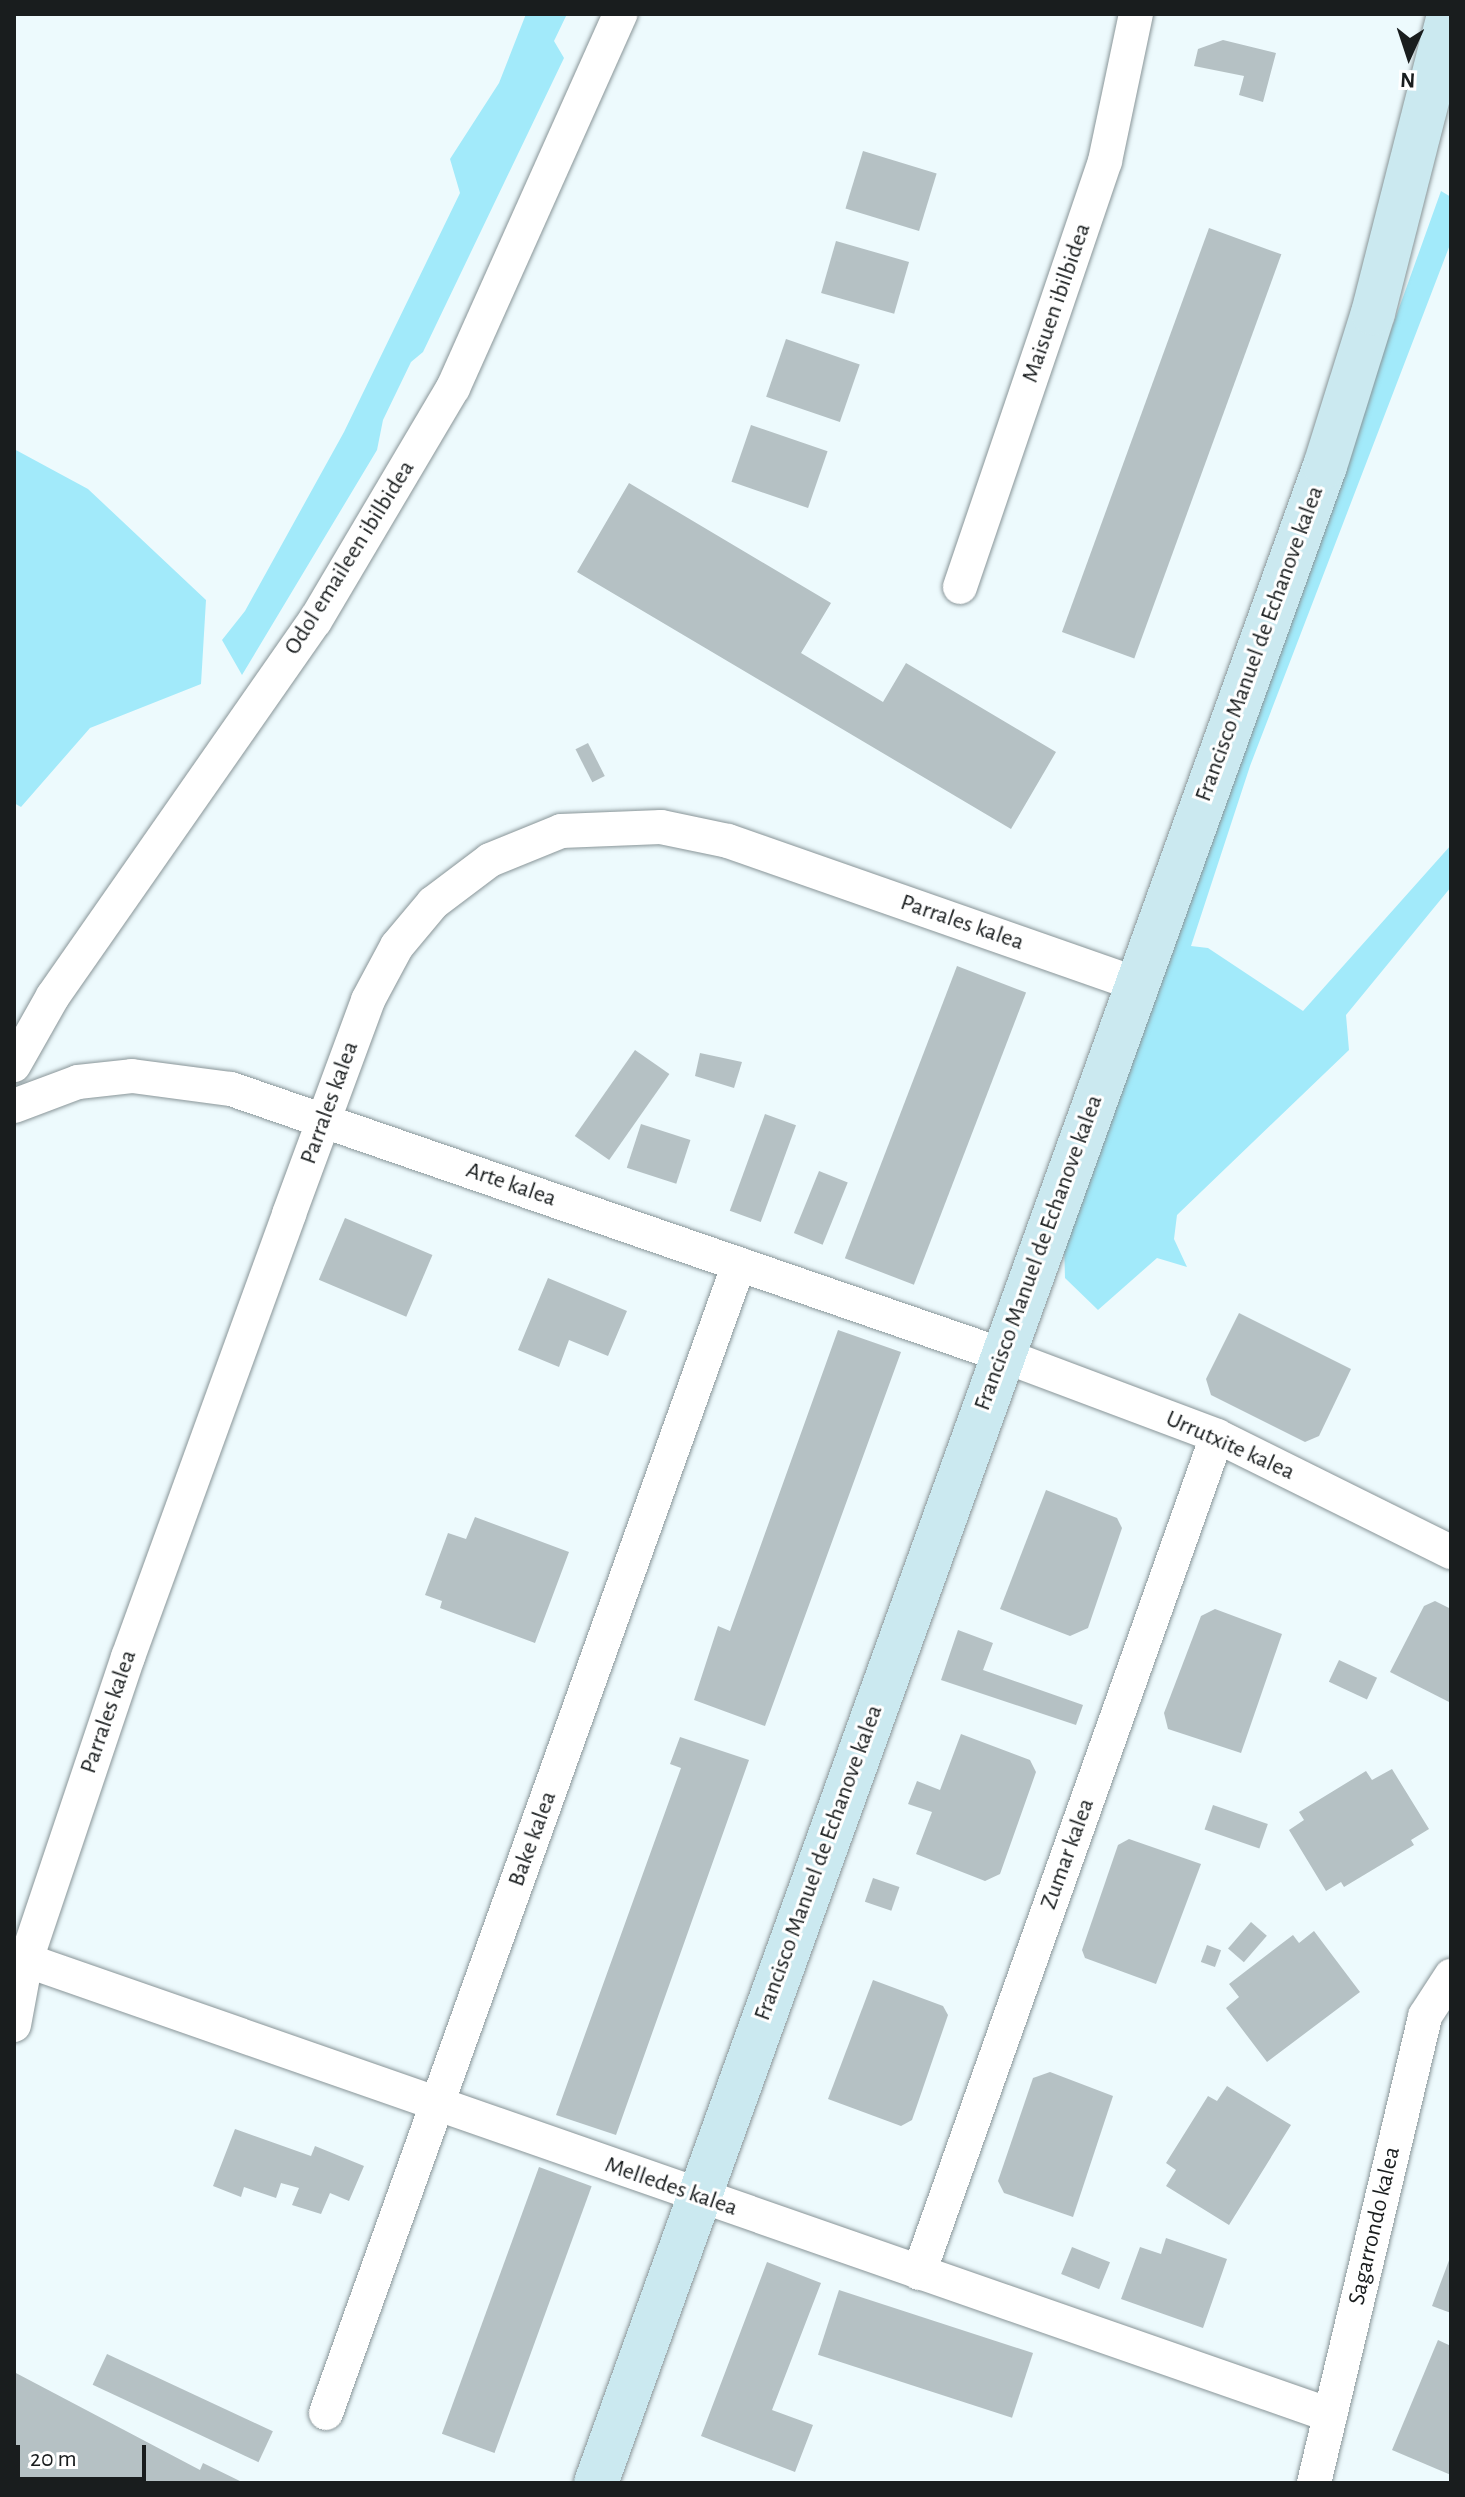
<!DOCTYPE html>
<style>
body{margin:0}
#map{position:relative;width:1465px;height:2497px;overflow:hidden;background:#edfafd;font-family:"Alegreya Sans",sans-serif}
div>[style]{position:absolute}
.green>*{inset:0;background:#a2eafa}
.building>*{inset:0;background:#b5c1c4;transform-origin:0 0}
.roads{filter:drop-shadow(0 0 2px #899598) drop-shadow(0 0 2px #899598)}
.street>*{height:34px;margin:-17px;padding:0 17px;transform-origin:17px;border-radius:17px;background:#fff}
.secondary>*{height:44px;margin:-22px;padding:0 22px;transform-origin:22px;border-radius:22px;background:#cbe9f0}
span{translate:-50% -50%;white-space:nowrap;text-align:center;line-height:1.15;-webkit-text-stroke:6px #fff;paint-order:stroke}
.street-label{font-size:24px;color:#191d1e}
.frame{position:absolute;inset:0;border:16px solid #191d1e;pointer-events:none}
.north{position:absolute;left:1369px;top:16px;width:80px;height:80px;-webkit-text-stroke:6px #fff;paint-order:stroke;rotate:183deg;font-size:22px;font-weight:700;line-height:32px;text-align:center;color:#191d1e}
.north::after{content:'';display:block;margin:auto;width:28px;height:36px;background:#191d1e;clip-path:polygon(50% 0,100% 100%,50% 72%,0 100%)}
.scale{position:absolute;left:16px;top:2445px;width:130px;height:36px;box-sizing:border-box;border:4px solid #191d1e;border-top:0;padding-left:10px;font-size:24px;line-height:28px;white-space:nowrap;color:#191d1e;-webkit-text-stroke:6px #fff;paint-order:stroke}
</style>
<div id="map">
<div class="green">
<i style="clip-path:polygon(526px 14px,567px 14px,554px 41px,564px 58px,423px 352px,411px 362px,383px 420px,377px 450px,242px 675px,222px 640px,245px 611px,344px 432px,460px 193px,450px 159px,499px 83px)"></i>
<i style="clip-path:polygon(1441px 191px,1451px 197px,1451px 242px,1250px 766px,1191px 946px,1208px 948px,1303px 1011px,1451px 845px,1451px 887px,1346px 1015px,1349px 1050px,1177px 1215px,1174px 1239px,1187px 1267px,1157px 1258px,1098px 1310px,1065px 1278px,1064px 1243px)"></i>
<i style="clip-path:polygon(14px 449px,88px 489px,206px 600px,201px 684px,90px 728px,21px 807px,14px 803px)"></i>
</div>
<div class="building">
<i style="clip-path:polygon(1223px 40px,1276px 53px,1263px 102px,1239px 95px,1244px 76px,1194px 66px,1198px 49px)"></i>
<i style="left:863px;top:151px;width:77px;height:60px;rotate:17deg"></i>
<i style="left:1209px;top:228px;width:77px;height:430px;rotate:20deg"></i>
<i style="left:836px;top:241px;width:76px;height:54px;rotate:16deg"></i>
<i style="left:786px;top:339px;width:78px;height:61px;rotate:19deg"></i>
<i style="left:751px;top:425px;width:81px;height:60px;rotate:19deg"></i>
<i style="clip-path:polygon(629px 483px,831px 603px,801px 653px,883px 702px,906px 663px,1056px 752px,1011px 829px,577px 572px)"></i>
<i style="left:588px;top:743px;width:37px;height:14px;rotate:63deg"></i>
<i style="left:957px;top:966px;width:74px;height:313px;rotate:21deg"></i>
<i style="left:635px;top:1050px;width:42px;height:105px;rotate:35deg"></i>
<i style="clip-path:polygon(700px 1053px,742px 1062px,734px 1088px,695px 1076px)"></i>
<i style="left:765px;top:1114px;width:33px;height:103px;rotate:20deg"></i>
<i style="left:641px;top:1124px;width:52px;height:46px;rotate:18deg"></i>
<i style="left:819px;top:1171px;width:31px;height:67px;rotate:22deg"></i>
<i style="left:345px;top:1218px;width:95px;height:67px;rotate:23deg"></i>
<i style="clip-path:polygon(548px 1278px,627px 1311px,608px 1356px,569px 1340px,559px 1367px,518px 1350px)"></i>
<i style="clip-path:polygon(1239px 1313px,1351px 1369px,1319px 1436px,1305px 1442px,1211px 1395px,1206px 1379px)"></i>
<i style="clip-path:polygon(838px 1330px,901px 1352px,765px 1726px,694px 1700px,718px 1626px,730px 1631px)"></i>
<i style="clip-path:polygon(1046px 1490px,1117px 1518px,1122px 1528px,1088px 1628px,1070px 1636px,1000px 1609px)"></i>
<i style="clip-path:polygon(475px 1517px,569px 1552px,535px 1643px,440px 1608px,442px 1601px,425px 1595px,448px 1533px,466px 1539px)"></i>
<i style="clip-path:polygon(1435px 1601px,1451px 1609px,1451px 1703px,1390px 1672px,1424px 1606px)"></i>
<i style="clip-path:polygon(1215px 1609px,1282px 1634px,1241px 1753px,1168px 1729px,1164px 1713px,1201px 1616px)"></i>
<i style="clip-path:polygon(958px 1630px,993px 1643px,983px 1670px,1083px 1705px,1076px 1725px,941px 1680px)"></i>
<i style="left:1339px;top:1660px;width:42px;height:24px;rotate:25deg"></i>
<i style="clip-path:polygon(961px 1734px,1030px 1760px,1036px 1772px,1000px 1874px,985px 1881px,916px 1854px,932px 1812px,908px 1804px,917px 1781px,940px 1790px)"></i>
<i style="clip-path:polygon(680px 1737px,749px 1760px,616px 2135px,556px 2115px,681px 1768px,670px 1764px)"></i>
<i style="clip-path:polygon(1392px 1769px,1429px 1829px,1411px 1840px,1414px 1845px,1344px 1887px,1341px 1882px,1326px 1891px,1289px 1830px,1304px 1820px,1299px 1812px,1366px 1771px,1372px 1780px)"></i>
<i style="left:1213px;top:1805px;width:58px;height:26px;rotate:19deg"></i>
<i style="clip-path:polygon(1129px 1839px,1201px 1864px,1156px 1984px,1085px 1958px,1082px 1950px,1118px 1845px)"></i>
<i style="left:873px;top:1878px;width:28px;height:25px;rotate:19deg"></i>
<i style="left:1251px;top:1922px;width:21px;height:35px;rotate:41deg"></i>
<i style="clip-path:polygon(1314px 1931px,1360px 1992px,1267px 2062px,1226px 2008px,1239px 1997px,1229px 1984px,1293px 1935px,1299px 1943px)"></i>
<i style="left:1207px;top:1945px;width:15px;height:18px;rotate:20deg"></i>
<i style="clip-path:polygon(873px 1980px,943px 2006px,948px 2015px,912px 2120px,901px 2126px,828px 2099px)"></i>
<i style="clip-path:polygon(1050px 2072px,1113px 2096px,1073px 2217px,1004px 2193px,998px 2181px,1033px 2078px)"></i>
<i style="clip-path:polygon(1227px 2086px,1291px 2125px,1229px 2225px,1166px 2186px,1176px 2170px,1166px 2163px,1208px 2096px,1217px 2101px)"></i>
<i style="clip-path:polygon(235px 2129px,311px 2156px,315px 2146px,364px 2166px,349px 2201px,330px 2193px,321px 2214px,292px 2205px,299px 2188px,281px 2183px,276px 2198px,244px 2187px,241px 2197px,213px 2186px)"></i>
<i style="left:539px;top:2167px;width:56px;height:284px;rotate:20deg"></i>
<i style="clip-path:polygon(1166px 2238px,1227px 2259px,1203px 2328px,1121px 2299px,1140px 2247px,1161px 2254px)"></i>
<i style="left:1072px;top:2247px;width:41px;height:29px;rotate:22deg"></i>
<i style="clip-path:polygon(1451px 2255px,1451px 2313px,1432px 2306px)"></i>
<i style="clip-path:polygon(767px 2262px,821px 2283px,772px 2410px,813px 2425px,795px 2472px,701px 2436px)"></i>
<i style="left:839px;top:2290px;width:204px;height:68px;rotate:18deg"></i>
<i style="clip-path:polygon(1438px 2340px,1451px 2346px,1451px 2475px,1392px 2450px)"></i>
<i style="left:107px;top:2354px;width:183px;height:34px;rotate:25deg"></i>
<i style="clip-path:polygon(14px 2372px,200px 2470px,203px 2463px,244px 2483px,27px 2483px,14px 2476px)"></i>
</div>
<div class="roads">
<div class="street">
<i style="left:960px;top:587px;width:450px;rotate:-71.2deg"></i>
<i style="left:1105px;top:161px;width:150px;rotate:-78.1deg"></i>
<i style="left:14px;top:1065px;width:79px;rotate:-60.5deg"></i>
<i style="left:53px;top:996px;width:457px;rotate:-55.1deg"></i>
<i style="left:315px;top:621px;width:271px;rotate:-59.4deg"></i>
<i style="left:453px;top:388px;width:410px;rotate:-65.9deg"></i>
<i style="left:14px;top:1106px;width:68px;rotate:-20.6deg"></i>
<i style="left:78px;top:1082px;width:54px;rotate:-6.3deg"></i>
<i style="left:132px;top:1076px;width:100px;rotate:7.5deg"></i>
<i style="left:231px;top:1089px;width:816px;rotate:19.03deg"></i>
<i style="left:1002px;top:1355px;width:230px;rotate:20.6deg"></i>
<i style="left:1217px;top:1436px;width:261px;rotate:26.4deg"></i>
<i style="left:14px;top:1956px;width:1394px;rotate:19.23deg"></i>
<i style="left:14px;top:2025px;width:66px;rotate:-79.5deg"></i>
<i style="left:26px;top:1960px;width:320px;rotate:-71.4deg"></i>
<i style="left:128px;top:1657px;width:471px;rotate:-70deg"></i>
<i style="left:289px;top:1214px;width:228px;rotate:-69.7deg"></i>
<i style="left:368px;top:1000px;width:61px;rotate:-61.8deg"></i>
<i style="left:397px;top:946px;width:56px;rotate:-50.1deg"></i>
<i style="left:433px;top:903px;width:71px;rotate:-37deg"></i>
<i style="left:490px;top:860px;width:77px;rotate:-22.2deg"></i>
<i style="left:561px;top:831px;width:100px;rotate:-2.3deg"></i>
<i style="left:661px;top:827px;width:68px;rotate:11.8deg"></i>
<i style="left:728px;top:841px;width:432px;rotate:19.3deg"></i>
<i style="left:919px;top:2273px;width:888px;rotate:-70.4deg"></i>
<i style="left:326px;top:2413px;width:1221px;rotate:-70.23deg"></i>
<i style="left:1314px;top:2483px;width:480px;rotate:-76.6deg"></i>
<i style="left:1425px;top:2016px;width:48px;rotate:-57deg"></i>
</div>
<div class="secondary">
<i style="left:596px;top:2483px;width:2145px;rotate:-70.13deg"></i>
<i style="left:1325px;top:466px;width:160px;rotate:-72.6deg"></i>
<i style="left:1373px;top:313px;width:309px;rotate:-75.7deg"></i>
</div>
</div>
<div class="street-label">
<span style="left:1057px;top:303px;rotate:-71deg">Maisuen ibilbidea</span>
<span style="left:350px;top:558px;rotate:-58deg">Odol emaileen ibilbidea</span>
<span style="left:1260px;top:644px;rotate:-70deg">Francisco Manuel de Echanove kalea</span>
<span style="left:962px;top:923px;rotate:19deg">Parrales kalea</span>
<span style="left:330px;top:1103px;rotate:-70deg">Parrales kalea</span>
<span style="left:511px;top:1185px;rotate:19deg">Arte kalea</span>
<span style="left:1039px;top:1253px;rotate:-70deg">Francisco Manuel de Echanove kalea</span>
<span style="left:1230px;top:1446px;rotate:24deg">Urrutxite kalea</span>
<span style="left:109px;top:1712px;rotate:-71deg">Parrales kalea</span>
<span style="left:533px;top:1839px;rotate:-70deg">Bake kalea</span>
<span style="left:1068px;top:1854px;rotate:-70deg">Zumar kalea</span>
<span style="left:819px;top:1863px;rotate:-70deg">Francisco Manuel de Echanove kalea</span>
<span style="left:671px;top:2187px;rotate:19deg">Melledes kalea</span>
<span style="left:1375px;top:2226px;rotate:-77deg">Sagarrondo kalea</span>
</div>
<div class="frame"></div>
<div class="north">N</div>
<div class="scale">20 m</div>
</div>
